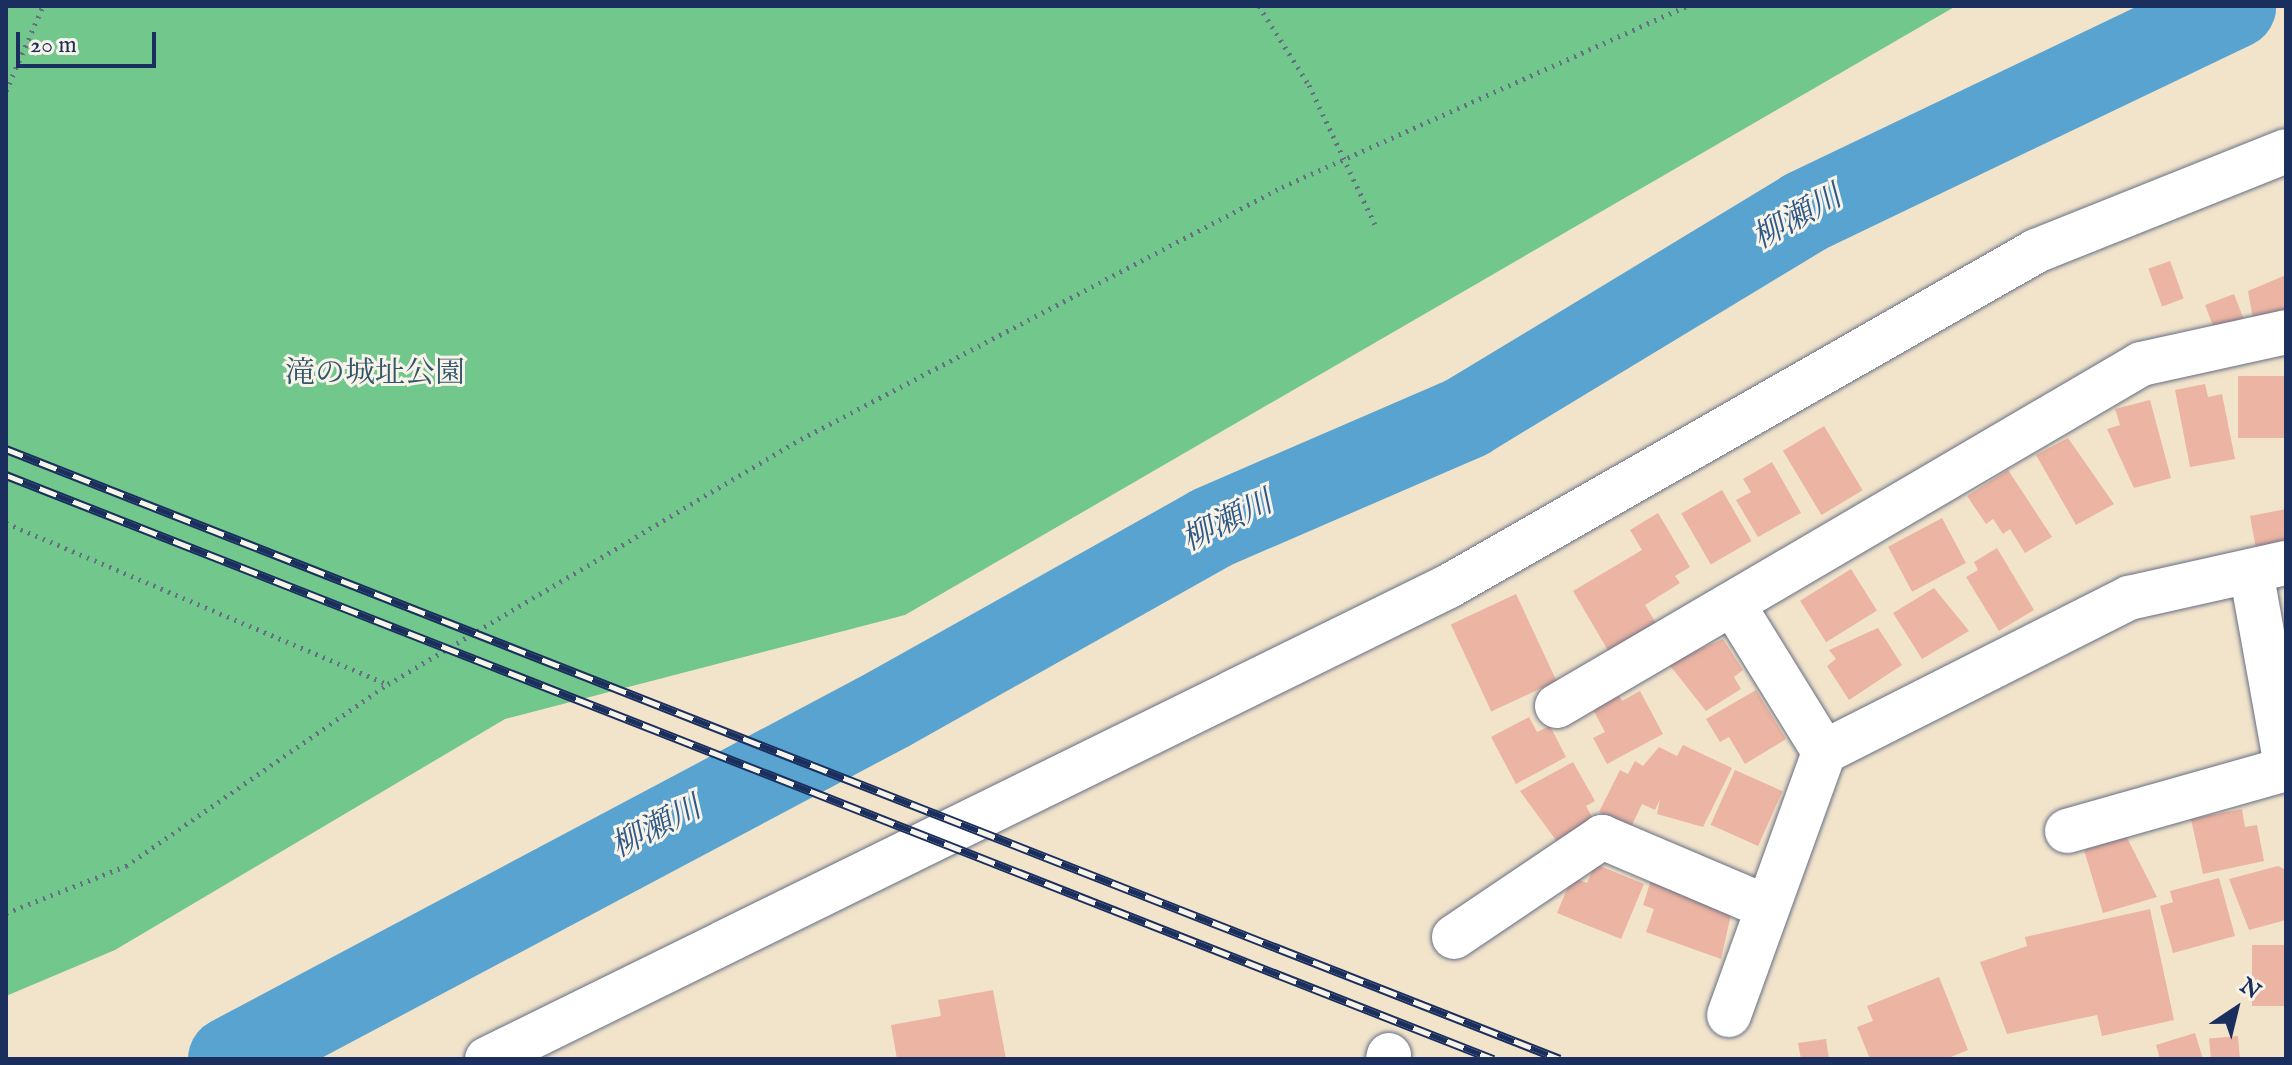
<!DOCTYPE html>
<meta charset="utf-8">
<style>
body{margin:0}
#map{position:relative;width:2292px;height:1065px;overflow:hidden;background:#f2e4cb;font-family:"IM FELL English","Noto Serif JP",serif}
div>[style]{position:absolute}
.green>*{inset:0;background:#72c78c}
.river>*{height:84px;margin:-42px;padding:0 42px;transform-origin:42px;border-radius:42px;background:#58a3d0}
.building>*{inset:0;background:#ecb4a2;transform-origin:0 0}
.path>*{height:5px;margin-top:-2.5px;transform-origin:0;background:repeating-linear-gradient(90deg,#666e84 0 2px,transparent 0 8px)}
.roads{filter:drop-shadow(0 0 2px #666e84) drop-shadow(0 0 2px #666e84)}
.minor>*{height:44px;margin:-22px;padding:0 22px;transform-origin:22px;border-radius:22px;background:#fff}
.rail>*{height:9px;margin-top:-4.5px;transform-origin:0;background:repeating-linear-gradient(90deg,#f7f3e8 0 18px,#1b2f5e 0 36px);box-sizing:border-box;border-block:2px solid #1b2f5e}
span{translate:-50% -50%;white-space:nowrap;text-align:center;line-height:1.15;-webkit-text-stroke:6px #f7f3e8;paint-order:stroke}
.park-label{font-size:30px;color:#31556a}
.water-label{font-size:32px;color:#305886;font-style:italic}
.frame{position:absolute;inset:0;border:8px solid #1b2f5e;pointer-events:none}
.north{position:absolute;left:2196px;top:969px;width:80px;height:80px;-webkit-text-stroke:6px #f7f3e8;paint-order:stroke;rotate:35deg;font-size:22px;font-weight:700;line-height:32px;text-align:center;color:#1b2f5e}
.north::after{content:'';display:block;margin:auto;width:28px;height:36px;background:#1b2f5e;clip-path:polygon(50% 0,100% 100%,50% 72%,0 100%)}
.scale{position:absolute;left:16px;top:32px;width:140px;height:36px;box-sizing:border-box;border:4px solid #1b2f5e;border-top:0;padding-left:10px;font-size:24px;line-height:28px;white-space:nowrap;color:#1b2f5e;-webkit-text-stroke:6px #f7f3e8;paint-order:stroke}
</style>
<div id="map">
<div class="green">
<i style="clip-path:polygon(6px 6px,1956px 6px,905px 615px,505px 719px,115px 950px,6px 996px)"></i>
</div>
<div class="river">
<i style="left:230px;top:1059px;width:746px;rotate:-27.97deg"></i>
<i style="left:889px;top:709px;width:369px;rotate:-29.3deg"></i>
<i style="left:1211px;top:528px;width:279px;rotate:-23.4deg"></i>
<i style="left:1467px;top:417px;width:395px;rotate:-31.2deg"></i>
<i style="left:1805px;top:212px;width:476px;rotate:-25.6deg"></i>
</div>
<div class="building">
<i style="left:2170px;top:261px;width:40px;height:23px;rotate:70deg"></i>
<i style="clip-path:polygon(2286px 275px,2286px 313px,2253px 319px,2248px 291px)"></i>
<i style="left:2234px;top:294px;width:36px;height:31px;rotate:69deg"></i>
<i style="left:2286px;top:376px;width:62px;height:48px;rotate:90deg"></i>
<i style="clip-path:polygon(2205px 384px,2208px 397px,2222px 394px,2235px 459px,2190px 467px,2175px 390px)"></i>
<i style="clip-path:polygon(2150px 400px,2171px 478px,2134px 488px,2107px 429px,2120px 425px,2115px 409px)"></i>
<i style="left:1824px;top:426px;width:75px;height:48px;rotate:59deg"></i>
<i style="clip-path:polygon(2068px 438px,2114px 504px,2076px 525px,2036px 455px)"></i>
<i style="clip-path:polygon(1772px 462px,1801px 513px,1758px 537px,1736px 500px,1751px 492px,1743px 479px)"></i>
<i style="clip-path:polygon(2008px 470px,2052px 537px,2025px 553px,2010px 529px,2003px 534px,1993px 519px,1986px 524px,1967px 496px)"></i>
<i style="left:1722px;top:490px;width:59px;height:47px;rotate:60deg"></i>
<i style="clip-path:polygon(2286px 509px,2286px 548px,2257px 554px,2250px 516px)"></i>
<i style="clip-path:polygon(1658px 513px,1690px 567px,1675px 576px,1680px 583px,1645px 605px,1656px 623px,1609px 652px,1573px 591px,1642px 550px,1630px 530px)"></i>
<i style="left:1942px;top:518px;width:51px;height:61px;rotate:62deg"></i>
<i style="clip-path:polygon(1997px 548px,2034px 610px,1999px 631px,1966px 577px,1978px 570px,1974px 562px)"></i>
<i style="left:1851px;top:569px;width:49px;height:60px;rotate:58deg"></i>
<i style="clip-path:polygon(1934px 588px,1969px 631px,1922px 659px,1893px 613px)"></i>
<i style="left:1516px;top:594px;width:96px;height:72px;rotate:65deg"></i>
<i style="clip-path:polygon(1878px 628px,1902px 665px,1849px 700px,1827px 666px,1836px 659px,1829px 650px)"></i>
<i style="clip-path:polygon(1723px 639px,1743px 670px,1734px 677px,1741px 689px,1706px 711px,1668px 663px)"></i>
<i style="clip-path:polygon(1616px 690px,1622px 701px,1640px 691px,1663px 734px,1607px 764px,1593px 738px,1605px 732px,1590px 704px)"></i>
<i style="clip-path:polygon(1756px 690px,1786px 739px,1745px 764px,1729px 737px,1720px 742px,1706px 719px)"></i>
<i style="clip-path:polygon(1529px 717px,1537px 732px,1550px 726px,1566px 757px,1516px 784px,1491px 737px)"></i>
<i style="clip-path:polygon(1683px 745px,1732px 768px,1703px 827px,1657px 814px,1660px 799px,1655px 810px,1642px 804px,1631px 827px,1599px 812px,1620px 770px,1628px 774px,1635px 761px,1643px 766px,1659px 747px,1677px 756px)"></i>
<i style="clip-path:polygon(1573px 762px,1595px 801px,1586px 806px,1595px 822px,1558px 843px,1520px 791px)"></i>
<i style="left:1735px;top:770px;width:52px;height:60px;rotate:24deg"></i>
<i style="clip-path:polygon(2242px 809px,2245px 827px,2257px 825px,2264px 861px,2203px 874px,2191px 819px)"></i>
<i style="clip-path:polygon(2120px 824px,2157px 897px,2103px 913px,2084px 850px,2110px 842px,2106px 828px)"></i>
<i style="clip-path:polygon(1595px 864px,1644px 884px,1621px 939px,1557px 913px,1572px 877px,1587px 883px)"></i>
<i style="clip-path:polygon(2278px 866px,2286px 870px,2286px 920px,2249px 930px,2229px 879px)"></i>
<i style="clip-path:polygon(2219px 878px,2235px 936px,2173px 953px,2160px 906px,2173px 902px,2170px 891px)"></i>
<i style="clip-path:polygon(1651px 880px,1732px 910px,1721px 959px,1646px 932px,1654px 909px,1643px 905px)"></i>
<i style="clip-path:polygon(2150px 909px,2174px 1020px,2102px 1036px,2097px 1015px,2007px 1034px,1980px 962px,2027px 946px,2025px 937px)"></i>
<i style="left:2252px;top:945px;width:34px;height:61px"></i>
<i style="clip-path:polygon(1939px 977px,1968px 1050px,1946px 1059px,1870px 1059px,1857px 1027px,1873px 1021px,1867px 1006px)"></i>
<i style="clip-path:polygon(993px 990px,1006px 1059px,897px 1059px,891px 1025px,941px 1016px,938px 1000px)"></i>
<i style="clip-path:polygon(2195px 1033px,2203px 1059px,2160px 1059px,2156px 1045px)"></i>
<i style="left:2238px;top:1036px;width:23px;height:29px;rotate:85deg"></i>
<i style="clip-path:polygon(1826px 1039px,1829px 1059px,1801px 1059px,1798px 1043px)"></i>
</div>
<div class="path">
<i style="left:1259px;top:6px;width:93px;rotate:57.7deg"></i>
<i style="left:1309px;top:85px;width:159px;rotate:64.7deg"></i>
<i style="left:6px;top:91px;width:93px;rotate:-66.5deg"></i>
<i style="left:6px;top:523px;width:415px;rotate:22.9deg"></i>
<i style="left:6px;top:913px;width:129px;rotate:-21.4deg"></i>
<i style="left:126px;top:866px;width:319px;rotate:-34.8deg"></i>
<i style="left:388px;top:684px;width:480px;rotate:-30.7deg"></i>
<i style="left:801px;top:439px;width:543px;rotate:-27.65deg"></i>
<i style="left:1282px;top:187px;width:443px;rotate:-24.1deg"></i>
</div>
<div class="roads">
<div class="minor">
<i style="left:2251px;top:571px;width:197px;rotate:79.8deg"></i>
<i style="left:1734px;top:606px;width:172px;rotate:58.3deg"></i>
<i style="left:1557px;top:706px;width:677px;rotate:-30.35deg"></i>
<i style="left:2141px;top:364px;width:148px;rotate:-12.4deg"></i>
<i style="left:2067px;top:831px;width:228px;rotate:-15.8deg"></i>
<i style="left:1454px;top:937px;width:179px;rotate:-34deg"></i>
<i style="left:1602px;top:837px;width:179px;rotate:23deg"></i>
<i style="left:1729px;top:1015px;width:280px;rotate:-70.1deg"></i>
<i style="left:1824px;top:752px;width:342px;rotate:-26.8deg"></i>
<i style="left:2129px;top:598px;width:161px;rotate:-12.6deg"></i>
<i style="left:487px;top:1059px;width:1072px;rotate:-26.18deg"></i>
<i style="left:1449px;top:586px;width:676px;rotate:-29.71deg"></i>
<i style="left:2036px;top:251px;width:269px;rotate:-21.8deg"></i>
<i style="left:1388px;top:1059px;width:4px;rotate:-76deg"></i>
</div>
</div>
<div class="rail">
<i style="left:6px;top:449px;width:1669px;rotate:21.43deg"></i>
<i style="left:6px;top:475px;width:1598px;rotate:21.44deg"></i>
</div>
<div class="park-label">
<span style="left:375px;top:374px">滝の城址公園</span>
</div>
<div class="water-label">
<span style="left:1798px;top:219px;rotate:-29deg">柳瀬川</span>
<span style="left:1228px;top:523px;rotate:-26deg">柳瀬川</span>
<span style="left:657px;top:829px;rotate:-27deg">柳瀬川</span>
</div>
<div class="frame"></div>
<div class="north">N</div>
<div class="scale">20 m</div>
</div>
